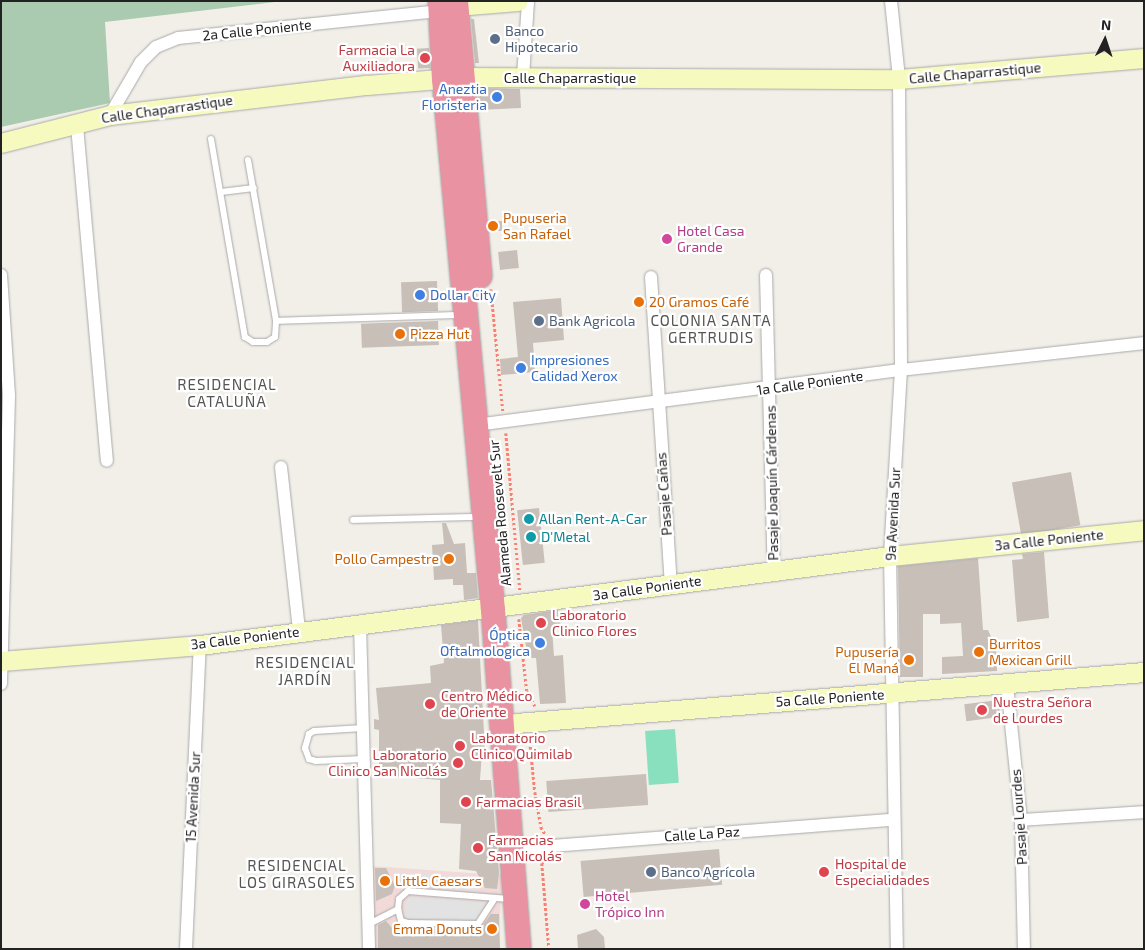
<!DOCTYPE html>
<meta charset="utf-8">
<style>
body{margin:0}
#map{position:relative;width:1145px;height:950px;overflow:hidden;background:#f2efe9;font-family:"Exo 2",sans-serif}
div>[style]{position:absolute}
.commercial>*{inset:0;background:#f2dad9;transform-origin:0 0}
.cemetery>*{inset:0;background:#aacbaf}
.pitch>*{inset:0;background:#88e0be;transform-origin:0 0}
.parking>*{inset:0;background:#e2e2e2;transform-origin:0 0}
.building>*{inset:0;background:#c7bfb8;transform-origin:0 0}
.path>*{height:2.5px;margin-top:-1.25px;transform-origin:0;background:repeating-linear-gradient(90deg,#fa8072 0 2.5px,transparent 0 5px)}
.roads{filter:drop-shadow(0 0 1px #a9a9a9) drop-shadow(0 0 1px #a9a9a9)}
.lane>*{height:6px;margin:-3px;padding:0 3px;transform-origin:3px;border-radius:3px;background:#fff}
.street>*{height:12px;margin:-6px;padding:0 6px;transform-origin:6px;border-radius:6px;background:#fff}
.secondary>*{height:19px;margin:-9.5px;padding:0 9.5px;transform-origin:9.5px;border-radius:9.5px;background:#f7fabf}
.highway>*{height:24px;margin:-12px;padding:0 12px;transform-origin:12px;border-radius:12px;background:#e892a2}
.dots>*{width:14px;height:14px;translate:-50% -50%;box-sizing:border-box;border:2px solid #fff;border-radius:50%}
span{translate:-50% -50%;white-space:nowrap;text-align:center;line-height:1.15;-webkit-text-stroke:4.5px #fff;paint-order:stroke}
.street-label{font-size:14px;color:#222}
.service-label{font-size:14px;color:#4e5e75}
.left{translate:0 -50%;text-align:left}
.health-label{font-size:14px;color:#be3a42}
.right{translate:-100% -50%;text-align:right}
.shop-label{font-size:14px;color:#366cbe}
.food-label{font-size:14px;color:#c56008}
.hotel-label{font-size:14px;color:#b23c85}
.culture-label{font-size:14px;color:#0d838f}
.neighbourhood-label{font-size:15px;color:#555;letter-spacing:1px}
.frame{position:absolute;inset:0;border:2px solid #222;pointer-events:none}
.north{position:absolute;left:1080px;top:15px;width:50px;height:50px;-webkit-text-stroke:4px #fff;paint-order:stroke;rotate:4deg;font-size:14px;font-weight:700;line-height:20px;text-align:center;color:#222}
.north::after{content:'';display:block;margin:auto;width:18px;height:22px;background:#222;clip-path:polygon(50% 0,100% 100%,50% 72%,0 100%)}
</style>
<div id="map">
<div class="commercial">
<i style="left:372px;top:866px;width:131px;height:83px;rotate:4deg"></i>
</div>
<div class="cemetery">
<i style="clip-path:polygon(1px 1px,283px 1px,105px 22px,110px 103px,1px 127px)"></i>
</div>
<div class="pitch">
<i style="left:675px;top:729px;width:54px;height:30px;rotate:86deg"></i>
</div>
<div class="parking">
<i style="left:394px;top:872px;width:84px;height:13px;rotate:4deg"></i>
<i style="clip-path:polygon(411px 896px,485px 902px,483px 913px,475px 924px,411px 920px,405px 917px,406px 902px)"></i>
</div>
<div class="building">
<i style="clip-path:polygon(471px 19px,474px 19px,479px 63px,475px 63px)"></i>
<i style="left:429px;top:48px;width:20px;height:12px;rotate:87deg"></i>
<i style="clip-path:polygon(477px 88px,520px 89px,521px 108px,479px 110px)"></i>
<i style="left:489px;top:221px;width:13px;height:10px"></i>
<i style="left:517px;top:250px;width:18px;height:19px;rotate:84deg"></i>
<i style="left:437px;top:281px;width:30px;height:36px;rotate:88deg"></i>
<i style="clip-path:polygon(561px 298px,564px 340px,533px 343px,535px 372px,501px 375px,500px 359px,518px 357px,513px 302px)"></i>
<i style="left:438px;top:321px;width:24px;height:77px;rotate:88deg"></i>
<i style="left:1071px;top:472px;width:54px;height:60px;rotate:80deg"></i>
<i style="left:539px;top:508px;width:55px;height:22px;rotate:84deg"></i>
<i style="clip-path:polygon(442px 523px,446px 523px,454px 544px,465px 543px,467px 573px,476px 573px,478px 598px,464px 600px,463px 585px,453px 585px,453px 579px,434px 580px,432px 545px,444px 544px)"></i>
<i style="clip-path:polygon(1044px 552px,1049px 618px,1017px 622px,1012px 560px,1023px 559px,1022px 554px)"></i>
<i style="clip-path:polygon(978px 558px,983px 630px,988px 630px,996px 648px,997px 671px,942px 674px,942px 657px,963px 656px,961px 623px,940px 624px,940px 614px,923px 614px,923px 677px,900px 677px,898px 566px)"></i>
<i style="clip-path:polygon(558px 610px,561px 628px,552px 628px,554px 656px,563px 655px,566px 703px,540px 704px,536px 658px,528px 658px,521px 618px,524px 615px)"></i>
<i style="clip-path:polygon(478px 620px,485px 752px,482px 752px,480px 780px,491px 780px,499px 873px,497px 889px,485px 888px,476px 871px,459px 869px,461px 824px,440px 823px,440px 780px,379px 775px,379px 730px,374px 729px,374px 719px,379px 720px,376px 688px,431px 683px,430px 666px,444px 663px,441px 625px)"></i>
<i style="left:999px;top:700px;width:17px;height:35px;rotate:83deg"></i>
<i style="left:646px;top:774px;width:31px;height:100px;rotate:86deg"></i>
<i style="left:719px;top:849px;width:36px;height:139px;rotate:85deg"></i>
<i style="clip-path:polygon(375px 868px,386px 868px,395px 886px,392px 894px,376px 901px)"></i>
<i style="clip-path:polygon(491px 914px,499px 914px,500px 949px,378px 949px,378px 925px,386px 921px,393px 929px,414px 932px,415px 928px,464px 930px,481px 928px)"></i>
<i style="clip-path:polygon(596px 929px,604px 937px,605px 949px,578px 949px,577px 935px)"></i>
</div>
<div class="path">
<i style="left:491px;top:289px;width:123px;rotate:84.4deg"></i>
<i style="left:506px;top:433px;width:158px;rotate:84.9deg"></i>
<i style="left:519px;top:619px;width:72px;rotate:83.7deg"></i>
<i style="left:527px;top:691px;width:17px;rotate:62deg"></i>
<i style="left:534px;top:738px;width:6px;rotate:135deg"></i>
<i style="left:530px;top:742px;width:50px;rotate:84.3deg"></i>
<i style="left:535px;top:792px;width:36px;rotate:80deg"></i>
<i style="left:541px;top:827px;width:8px;rotate:60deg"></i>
<i style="left:548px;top:860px;width:7px;rotate:153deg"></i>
<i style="left:542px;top:863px;width:86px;rotate:85.3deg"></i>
</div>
<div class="roads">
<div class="lane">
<i style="left:211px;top:139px;width:201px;rotate:80.3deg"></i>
<i style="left:245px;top:337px;width:9px;rotate:32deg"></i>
<i style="left:253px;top:342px;width:14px"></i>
<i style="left:267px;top:342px;width:9px;rotate:-32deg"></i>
<i style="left:275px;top:337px;width:16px;rotate:-86deg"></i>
<i style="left:248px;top:160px;width:163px;rotate:80.1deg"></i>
<i style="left:276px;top:321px;width:185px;rotate:-1.9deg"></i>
<i style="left:221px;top:192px;width:33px;rotate:-7deg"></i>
<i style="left:353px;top:520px;width:126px;rotate:-1.4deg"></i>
<i style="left:363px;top:728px;width:49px;rotate:176.5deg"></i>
<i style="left:314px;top:731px;width:6px;rotate:149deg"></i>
<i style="left:309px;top:734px;width:15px;rotate:106deg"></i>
<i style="left:305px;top:748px;width:12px;rotate:70deg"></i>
<i style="left:309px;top:759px;width:7px;rotate:16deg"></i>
<i style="left:316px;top:761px;width:48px;rotate:-2.4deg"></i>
<i style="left:398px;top:909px;width:12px;rotate:76deg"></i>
<i style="left:401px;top:921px;width:7px;rotate:16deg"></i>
<i style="left:408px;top:923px;width:70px;rotate:0.8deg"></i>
<i style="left:478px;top:924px;width:31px;rotate:-57deg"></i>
<i style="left:369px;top:924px;width:33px;rotate:-27deg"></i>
<i style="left:398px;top:909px;width:10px;rotate:-84deg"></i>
<i style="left:399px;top:899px;width:12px;rotate:-42deg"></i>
<i style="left:408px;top:891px;width:102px;rotate:4.5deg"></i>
</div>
<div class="street">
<i style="left:891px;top:1px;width:78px;rotate:84.1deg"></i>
<i style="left:899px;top:79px;width:291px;rotate:89.6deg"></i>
<i style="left:901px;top:370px;width:186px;rotate:93.4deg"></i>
<i style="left:890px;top:556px;width:393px;rotate:89deg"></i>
<i style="left:523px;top:77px;width:76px;rotate:-86.2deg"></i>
<i style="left:110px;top:115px;width:61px;rotate:-59.7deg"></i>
<i style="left:141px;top:62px;width:21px;rotate:-45deg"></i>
<i style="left:156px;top:47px;width:24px;rotate:-22deg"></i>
<i style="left:178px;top:38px;width:264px;rotate:-5.9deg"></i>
<i style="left:77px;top:126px;width:336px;rotate:84.9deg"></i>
<i style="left:1px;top:275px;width:121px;rotate:86.2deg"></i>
<i style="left:9px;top:396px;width:288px;rotate:91.6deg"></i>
<i style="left:766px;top:275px;width:297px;rotate:88.5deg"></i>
<i style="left:651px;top:277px;width:308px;rotate:86.3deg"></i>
<i style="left:476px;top:425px;width:429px;rotate:-7.4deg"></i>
<i style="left:901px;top:370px;width:244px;rotate:-6.3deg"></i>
<i style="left:281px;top:467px;width:165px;rotate:83.7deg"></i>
<i style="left:360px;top:625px;width:324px;rotate:88.4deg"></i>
<i style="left:1007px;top:685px;width:136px;rotate:84.1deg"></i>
<i style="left:1021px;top:820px;width:129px;rotate:88.7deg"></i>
<i style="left:1021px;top:820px;width:123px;rotate:-3.7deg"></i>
<i style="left:512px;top:849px;width:382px;rotate:-4.4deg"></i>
<i style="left:186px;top:949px;width:304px;rotate:-87.4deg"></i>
</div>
<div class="secondary">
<i style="left:444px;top:7px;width:74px;rotate:-4.6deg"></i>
<i style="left:1px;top:143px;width:113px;rotate:-14.4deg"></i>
<i style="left:110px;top:115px;width:259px;rotate:-6.7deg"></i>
<i style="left:367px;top:85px;width:96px;rotate:-4.8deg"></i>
<i style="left:463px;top:77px;width:436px;rotate:0.3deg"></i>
<i style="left:899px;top:79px;width:246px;rotate:-4.9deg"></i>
<i style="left:1px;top:661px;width:200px;rotate:-4.6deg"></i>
<i style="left:200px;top:645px;width:696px;rotate:-7.35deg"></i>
<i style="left:890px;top:556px;width:255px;rotate:-5.8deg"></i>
<i style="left:516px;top:723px;width:630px;rotate:-4.64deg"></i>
</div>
<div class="highway">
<i style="left:440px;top:1px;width:78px;rotate:87.1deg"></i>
<i style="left:444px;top:79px;width:533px;rotate:84.73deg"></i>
<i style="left:493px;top:610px;width:340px;rotate:85.6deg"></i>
<i style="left:456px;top:1px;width:276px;rotate:85deg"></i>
</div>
</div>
<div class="dots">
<i style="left:495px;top:39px;background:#5c6f8a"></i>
<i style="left:425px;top:58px;background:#e0444e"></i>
<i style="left:497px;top:97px;background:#3f7fe0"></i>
<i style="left:493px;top:226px;background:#e8710a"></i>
<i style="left:667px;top:239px;background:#d1479c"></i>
<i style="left:420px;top:295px;background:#3f7fe0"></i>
<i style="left:639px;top:302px;background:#e8710a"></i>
<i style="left:539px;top:321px;background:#5c6f8a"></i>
<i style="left:400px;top:334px;background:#e8710a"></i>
<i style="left:521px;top:368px;background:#3f7fe0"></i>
<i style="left:529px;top:519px;background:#0f9aa8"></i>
<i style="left:531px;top:537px;background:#0f9aa8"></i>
<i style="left:449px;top:559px;background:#e8710a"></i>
<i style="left:541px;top:623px;background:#e0444e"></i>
<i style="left:540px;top:643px;background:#3f7fe0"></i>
<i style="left:979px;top:652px;background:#e8710a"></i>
<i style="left:909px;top:660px;background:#e8710a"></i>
<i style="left:430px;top:704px;background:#e0444e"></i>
<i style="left:982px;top:710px;background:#e0444e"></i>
<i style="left:460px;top:746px;background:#e0444e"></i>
<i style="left:458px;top:763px;background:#e0444e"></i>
<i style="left:466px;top:802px;background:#e0444e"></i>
<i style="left:478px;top:848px;background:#e0444e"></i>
<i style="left:651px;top:872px;background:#5c6f8a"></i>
<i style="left:824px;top:872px;background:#e0444e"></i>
<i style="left:385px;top:881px;background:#e8710a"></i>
<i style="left:585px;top:904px;background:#d1479c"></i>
<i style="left:492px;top:929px;background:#e8710a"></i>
</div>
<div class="street-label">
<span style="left:257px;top:30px;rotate:-6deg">2a Calle Poniente</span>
<span style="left:975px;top:73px;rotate:-5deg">Calle Chaparrastique</span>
<span style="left:570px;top:78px">Calle Chaparrastique</span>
<span style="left:167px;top:109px;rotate:-8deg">Calle Chaparrastique</span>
<span style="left:810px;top:383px;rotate:-8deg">1a Calle Poniente</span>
<span style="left:772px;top:483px;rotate:-91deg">Pasaje Joaquín Cárdenas</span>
<span style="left:664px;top:494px;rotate:-94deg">Pasaje Cañas</span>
<span style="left:500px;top:513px;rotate:-95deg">Alameda Roosevelt Sur</span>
<span style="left:893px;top:514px;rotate:-87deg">9a Avenida Sur</span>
<span style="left:1049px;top:540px;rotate:-6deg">3a Calle Poniente</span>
<span style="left:647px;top:588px;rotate:-8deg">3a Calle Poniente</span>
<span style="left:245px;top:638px;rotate:-7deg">3a Calle Poniente</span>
<span style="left:830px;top:698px;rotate:-4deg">5a Calle Poniente</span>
<span style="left:193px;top:797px;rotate:-87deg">15 Avenida Sur</span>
<span style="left:1019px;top:817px;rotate:-94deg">Pasaje Lourdes</span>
<span style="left:702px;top:834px;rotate:-4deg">Calle La Paz</span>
</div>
<div class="service-label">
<span class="left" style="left:505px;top:39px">Banco<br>Hipotecario</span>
<span class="left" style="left:549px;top:321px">Bank Agricola</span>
<span class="left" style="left:661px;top:872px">Banco Agrícola</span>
</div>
<div class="health-label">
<span class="right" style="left:415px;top:58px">Farmacia La<br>Auxiliadora</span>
<span class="left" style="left:552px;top:623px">Laboratorio<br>Clinico Flores</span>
<span class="left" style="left:441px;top:704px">Centro Médico<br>de Oriente</span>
<span class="left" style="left:993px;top:710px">Nuestra Señora<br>de Lourdes</span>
<span class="left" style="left:471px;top:746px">Laboratorio<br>Clinico Quimilab</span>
<span class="right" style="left:447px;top:763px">Laboratorio<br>Clinico San Nicolás</span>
<span class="left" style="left:476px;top:802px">Farmacias Brasil</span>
<span class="left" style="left:488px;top:848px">Farmacias<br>San Nicolás</span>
<span class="left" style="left:835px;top:872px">Hospital de<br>Especialidades</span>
</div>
<div class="shop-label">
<span class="right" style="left:487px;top:97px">Aneztia<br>Floristeria</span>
<span class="left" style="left:430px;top:295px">Dollar City</span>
<span class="left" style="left:531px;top:368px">Impresiones<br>Calidad Xerox</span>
<span class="right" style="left:530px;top:643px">Óptica<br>Oftalmologica</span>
</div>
<div class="food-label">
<span class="left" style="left:503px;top:226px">Pupuseria<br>San Rafael</span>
<span class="left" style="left:649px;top:302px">20 Gramos Café</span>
<span class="left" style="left:410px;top:334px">Pizza Hut</span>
<span class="right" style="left:439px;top:559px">Pollo Campestre</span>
<span class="left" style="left:989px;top:652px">Burritos<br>Mexican Grill</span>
<span class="right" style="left:899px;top:660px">Pupusería<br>El Maná</span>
<span class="left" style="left:395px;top:881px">Little Caesars</span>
<span class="right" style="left:482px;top:929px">Emma Donuts</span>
</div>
<div class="hotel-label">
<span class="left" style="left:677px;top:239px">Hotel Casa<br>Grande</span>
<span class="left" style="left:595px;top:904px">Hotel<br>Trópico Inn</span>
</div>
<div class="culture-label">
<span class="left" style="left:539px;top:519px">Allan Rent-A-Car</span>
<span class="left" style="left:541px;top:537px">D'Metal</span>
</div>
<div class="neighbourhood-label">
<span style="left:711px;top:329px">COLONIA SANTA<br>GERTRUDIS</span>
<span style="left:227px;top:393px">RESIDENCIAL<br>CATALUÑA</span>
<span style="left:305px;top:671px">RESIDENCIAL<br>JARDÍN</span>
<span style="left:297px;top:874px">RESIDENCIAL<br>LOS GIRASOLES</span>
</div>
<div class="frame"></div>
<div class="north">N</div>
</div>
